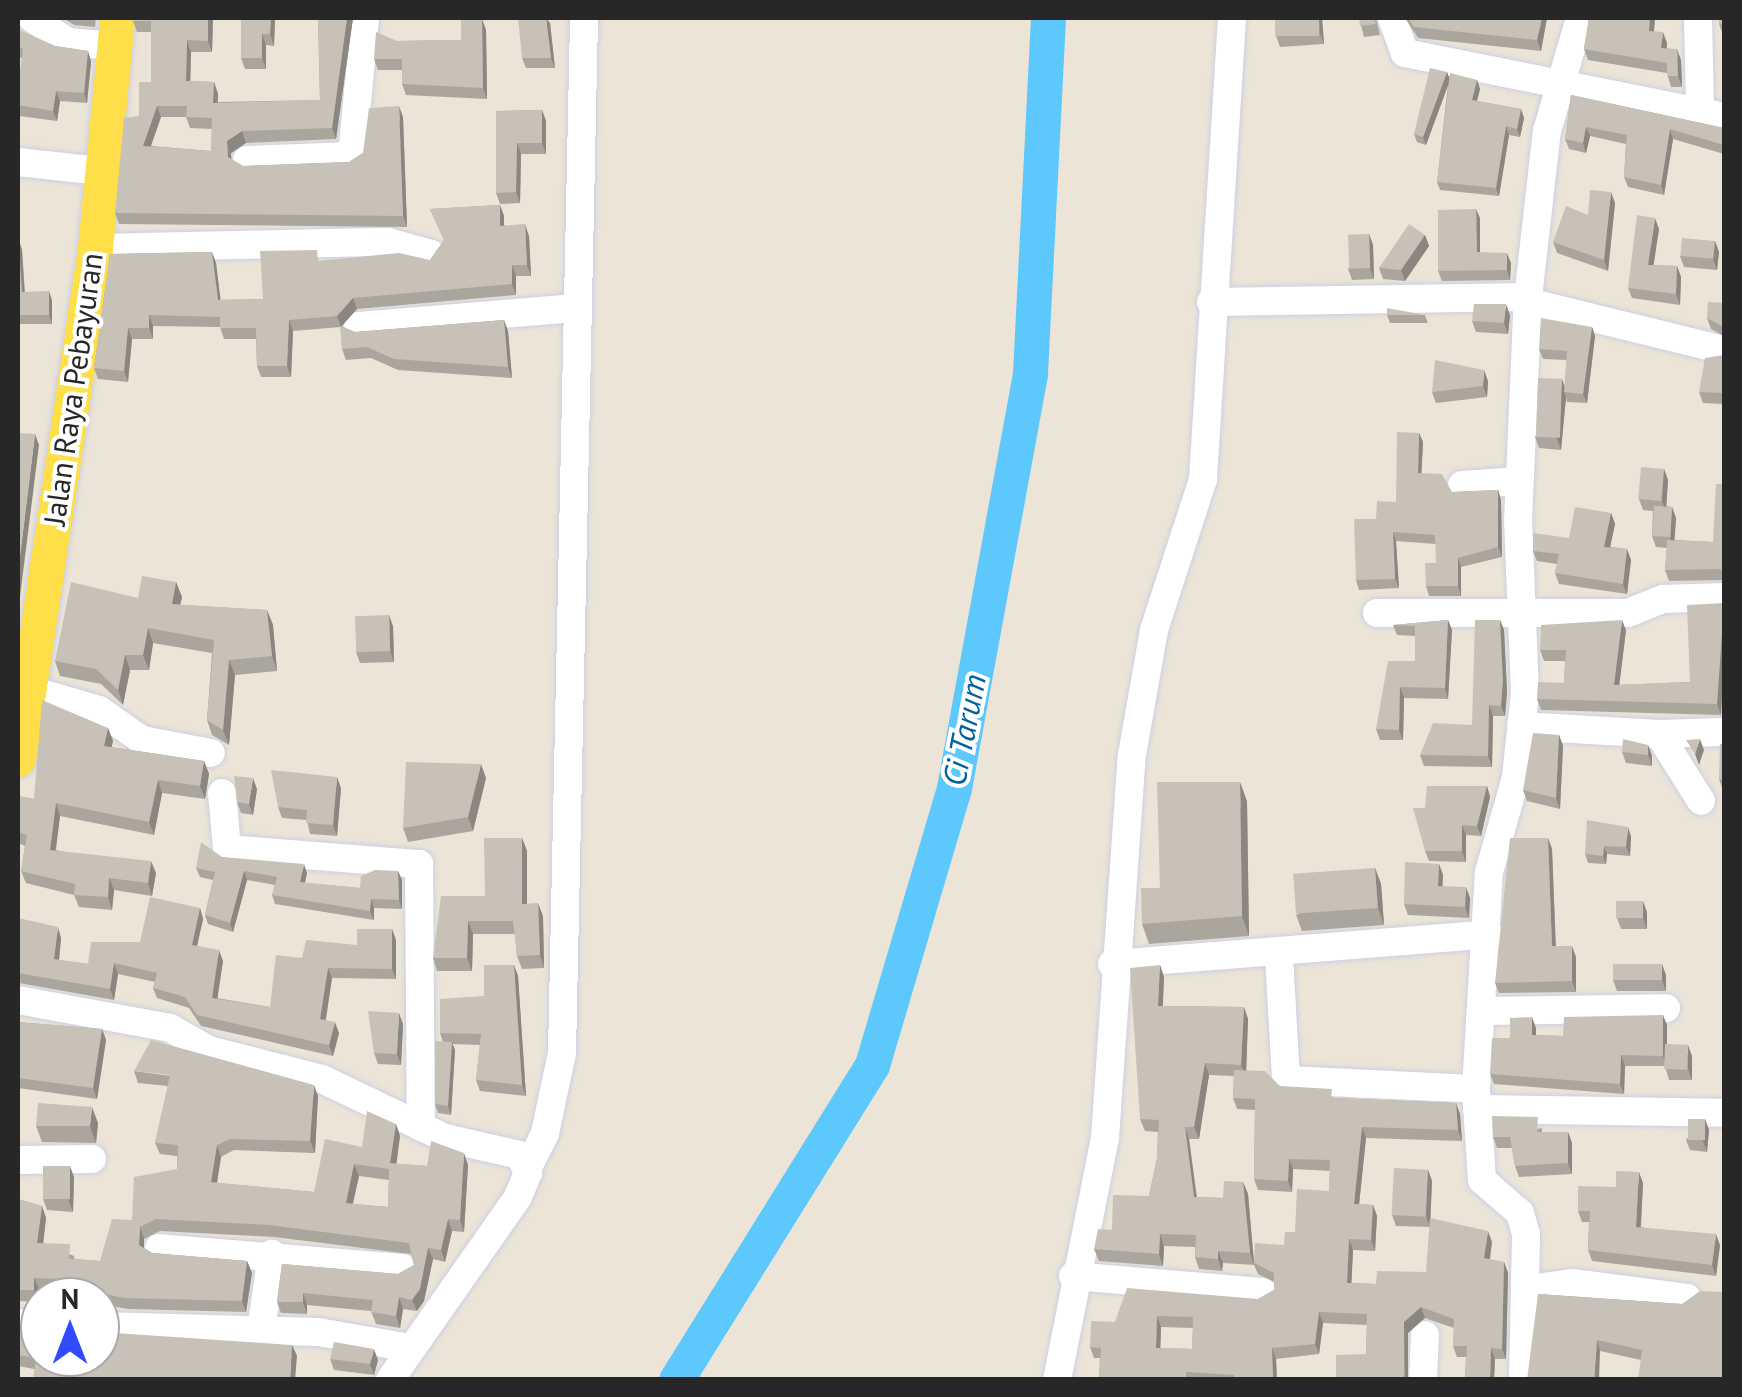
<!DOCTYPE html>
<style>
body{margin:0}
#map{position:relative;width:1742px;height:1397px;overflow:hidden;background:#ece4d7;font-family:"PT Sans",sans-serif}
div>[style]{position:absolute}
.river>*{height:35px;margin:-17.5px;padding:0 17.5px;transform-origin:17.5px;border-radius:17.5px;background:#5dc8fb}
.roads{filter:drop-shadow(0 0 2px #cccfe3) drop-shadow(0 0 2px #cccfe3)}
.minor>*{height:28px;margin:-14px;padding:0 14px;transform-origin:14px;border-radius:14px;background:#fff}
.major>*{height:35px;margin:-17.5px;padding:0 17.5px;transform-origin:17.5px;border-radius:17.5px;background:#ffdf49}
.wall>*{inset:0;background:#aba69d}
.shaded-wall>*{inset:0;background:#8b8780}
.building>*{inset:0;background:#c7c1b7;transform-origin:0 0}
span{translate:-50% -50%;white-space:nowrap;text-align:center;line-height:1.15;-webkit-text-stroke:8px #fff;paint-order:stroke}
.street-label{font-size:30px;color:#272727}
.water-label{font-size:32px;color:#0061a3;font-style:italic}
.frame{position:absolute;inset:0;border:20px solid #272727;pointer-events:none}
.north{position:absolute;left:20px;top:1277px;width:100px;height:100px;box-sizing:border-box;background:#fff;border:2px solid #a9a9a9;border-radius:50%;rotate:0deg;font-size:28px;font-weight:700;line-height:40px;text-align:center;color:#272727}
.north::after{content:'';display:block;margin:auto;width:35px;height:45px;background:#314bff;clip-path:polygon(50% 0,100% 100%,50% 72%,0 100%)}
</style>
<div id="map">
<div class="river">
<i style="left:676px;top:1380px;width:371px;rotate:-58.1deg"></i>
<i style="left:872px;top:1065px;width:289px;rotate:-73.5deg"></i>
<i style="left:954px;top:788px;width:422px;rotate:-79.6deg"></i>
<i style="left:1030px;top:373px;width:355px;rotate:-87.1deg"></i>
</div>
<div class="roads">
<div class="minor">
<i style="left:32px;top:18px;width:43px;rotate:33.7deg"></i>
<i style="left:68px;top:42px;width:47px;rotate:4.9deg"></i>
<i style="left:1392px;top:18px;width:37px;rotate:70deg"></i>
<i style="left:1405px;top:53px;width:325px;rotate:11.3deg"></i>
<i style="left:1698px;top:18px;width:91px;rotate:88.7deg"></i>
<i style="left:247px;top:160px;width:105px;rotate:-2.2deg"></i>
<i style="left:352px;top:156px;width:139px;rotate:-84.6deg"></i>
<i style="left:18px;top:162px;width:83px;rotate:6.2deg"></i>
<i style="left:95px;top:248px;width:293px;rotate:-1.2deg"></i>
<i style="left:388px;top:242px;width:45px;rotate:15.6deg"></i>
<i style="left:1211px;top:302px;width:317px;rotate:-0.9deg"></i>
<i style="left:1528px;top:302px;width:202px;rotate:13.8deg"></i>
<i style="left:358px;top:326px;width:220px;rotate:-4.7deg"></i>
<i style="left:1462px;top:485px;width:57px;rotate:-4deg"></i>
<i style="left:1377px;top:613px;width:251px"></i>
<i style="left:1628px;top:613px;width:38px;rotate:-22deg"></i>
<i style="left:1663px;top:599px;width:61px;rotate:-1.9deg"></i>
<i style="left:27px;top:689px;width:75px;rotate:16.3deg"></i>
<i style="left:99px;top:710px;width:52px;rotate:34.9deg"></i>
<i style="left:142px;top:740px;width:70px;rotate:10.7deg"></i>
<i style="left:1521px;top:726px;width:138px;rotate:3.3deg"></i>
<i style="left:1659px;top:734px;width:79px;rotate:57.9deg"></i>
<i style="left:1659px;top:734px;width:65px;rotate:-1.8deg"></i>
<i style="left:222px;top:793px;width:56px;rotate:84.9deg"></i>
<i style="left:227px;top:849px;width:193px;rotate:4.5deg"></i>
<i style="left:419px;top:864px;width:263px;rotate:89.6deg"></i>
<i style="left:1279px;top:957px;width:123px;rotate:86.7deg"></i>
<i style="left:1286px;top:1080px;width:190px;rotate:2.7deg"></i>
<i style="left:1112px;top:964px;width:378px;rotate:-4.5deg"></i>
<i style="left:18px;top:1000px;width:155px;rotate:10.4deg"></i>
<i style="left:170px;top:1028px;width:45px;rotate:29.4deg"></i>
<i style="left:209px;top:1050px;width:117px;rotate:14.4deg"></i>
<i style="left:322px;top:1079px;width:136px;rotate:25.6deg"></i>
<i style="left:445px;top:1138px;width:77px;rotate:12.8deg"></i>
<i style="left:520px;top:1155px;width:20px;rotate:66deg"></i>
<i style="left:528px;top:1173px;width:26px;rotate:113deg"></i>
<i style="left:518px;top:1197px;width:223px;rotate:125deg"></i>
<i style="left:1484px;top:1011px;width:182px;rotate:-0.9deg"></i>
<i style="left:1477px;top:1109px;width:247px;rotate:0.9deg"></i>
<i style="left:18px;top:1160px;width:74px;rotate:-0.8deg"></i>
<i style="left:528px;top:1167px;width:38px;rotate:-63deg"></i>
<i style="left:545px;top:1133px;width:82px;rotate:-78deg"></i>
<i style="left:562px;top:1053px;width:1035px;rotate:-88.78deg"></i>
<i style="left:159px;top:1248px;width:245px;rotate:4.7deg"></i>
<i style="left:1073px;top:1276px;width:191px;rotate:4.8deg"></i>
<i style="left:1529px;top:1289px;width:43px;rotate:-7.9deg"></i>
<i style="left:1572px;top:1283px;width:116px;rotate:7.4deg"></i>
<i style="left:18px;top:1323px;width:22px;rotate:3deg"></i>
<i style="left:100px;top:1326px;width:218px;rotate:1.6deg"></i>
<i style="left:318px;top:1332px;width:94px;rotate:9.8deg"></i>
<i style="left:261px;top:1331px;width:78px;rotate:-81.9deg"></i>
<i style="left:1057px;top:1380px;width:247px;rotate:-78.8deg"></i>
<i style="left:1105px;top:1138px;width:384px;rotate:-86deg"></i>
<i style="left:1132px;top:755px;width:127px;rotate:-80deg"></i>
<i style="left:1154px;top:630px;width:159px;rotate:-72deg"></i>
<i style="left:1203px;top:479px;width:462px;rotate:-86.4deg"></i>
<i style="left:1423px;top:1380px;width:45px;rotate:-87.5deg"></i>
<i style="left:1523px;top:1380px;width:146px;rotate:-88.8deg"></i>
<i style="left:1526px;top:1234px;width:22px;rotate:-106deg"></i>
<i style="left:1520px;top:1213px;width:50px;rotate:-139deg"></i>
<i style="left:1482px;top:1180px;width:91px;rotate:-93.8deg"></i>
<i style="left:1476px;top:1089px;width:217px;rotate:-86.6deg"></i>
<i style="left:1489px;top:872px;width:99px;rotate:-74.1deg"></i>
<i style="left:1516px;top:777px;width:84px;rotate:-83.9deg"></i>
<i style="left:1525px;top:693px;width:171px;rotate:-92.3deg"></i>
<i style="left:1518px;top:522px;width:225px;rotate:-87.5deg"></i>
<i style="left:1528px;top:297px;width:167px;rotate:-83.5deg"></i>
<i style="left:1547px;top:131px;width:118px;rotate:-73.7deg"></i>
</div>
<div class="major">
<i style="left:18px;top:759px;width:517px;rotate:-81.43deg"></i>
<i style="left:95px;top:248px;width:231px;rotate:-84.5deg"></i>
</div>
</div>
<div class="wall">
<i style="clip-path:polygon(63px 18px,96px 18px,95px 27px,74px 25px)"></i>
<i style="clip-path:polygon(evenodd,132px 18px,213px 18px,212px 52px,191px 52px,190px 81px,214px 82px,218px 94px,218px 102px,320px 100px,318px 18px,353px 18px,336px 139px,246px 143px,231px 153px,231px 159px,243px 166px,349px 162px,363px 153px,403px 117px,407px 227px,119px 224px,115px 213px,139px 116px,151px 82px,151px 32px,137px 32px,132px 18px,161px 117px,186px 117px,190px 128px,212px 129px,211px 151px,151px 146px,161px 117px)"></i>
<i style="clip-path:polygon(241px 18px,275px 18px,274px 46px,266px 45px,266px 69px,245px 69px,241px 58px)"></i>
<i style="clip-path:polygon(1322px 18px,1324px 44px,1280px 47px,1276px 36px)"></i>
<i style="clip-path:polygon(1359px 18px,1376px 18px,1380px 35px,1364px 37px)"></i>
<i style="clip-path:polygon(1405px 18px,1547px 18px,1541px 51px,1418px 38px)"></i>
<i style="clip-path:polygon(1589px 18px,1655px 18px,1654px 31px,1667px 43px,1667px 48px,1681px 60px,1682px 87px,1671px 87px,1667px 73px,1588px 60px,1584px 49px)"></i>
<i style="clip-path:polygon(1724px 18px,1724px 35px,1723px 35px,1719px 24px)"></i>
<i style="clip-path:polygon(482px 19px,486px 30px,487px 99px,406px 95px,402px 84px,402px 70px,378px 70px,374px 59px,397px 41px,461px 40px)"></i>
<i style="clip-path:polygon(550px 23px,555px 68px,526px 68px,522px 58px)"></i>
<i style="clip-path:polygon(18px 26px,19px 30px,55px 46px,88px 51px,91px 62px,87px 103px,60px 101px,57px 121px,19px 116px,18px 111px,18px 88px,22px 58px,18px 57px)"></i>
<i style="clip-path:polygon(1447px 72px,1449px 77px,1477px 80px,1480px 89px,1477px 101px,1521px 109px,1524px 118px,1520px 137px,1509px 135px,1499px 196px,1440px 190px,1437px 182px,1448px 85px,1426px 145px,1417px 142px,1414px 134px)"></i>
<i style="clip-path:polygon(1571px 95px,1724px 128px,1724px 154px,1673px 139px,1664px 195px,1628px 187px,1624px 177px,1626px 144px,1590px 136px,1586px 153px,1569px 149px,1565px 139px)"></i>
<i style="clip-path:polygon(542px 110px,546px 121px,546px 154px,521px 154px,520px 203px,500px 204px,496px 193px,496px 111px)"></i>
<i style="clip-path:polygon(1615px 203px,1608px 271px,1557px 253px,1553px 242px,1588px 215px)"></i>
<i style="clip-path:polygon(500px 205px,504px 216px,504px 225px,529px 236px,531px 276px,516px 276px,516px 295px,357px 309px,341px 326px,355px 332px,504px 320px,508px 331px,512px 378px,398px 370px,371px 358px,346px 360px,342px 349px,341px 327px,293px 331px,291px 377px,261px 377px,257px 366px,256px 339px,224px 339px,220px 327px,153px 326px,153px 339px,132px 339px,128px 382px,98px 379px,94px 368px,110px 254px,212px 252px,216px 263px,220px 300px,263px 299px,321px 261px,430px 260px,444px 240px,430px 209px)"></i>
<i style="clip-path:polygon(1480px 218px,1480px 252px,1511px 263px,1510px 280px,1442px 281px,1438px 271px)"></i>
<i style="clip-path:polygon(1659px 229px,1653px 265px,1677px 266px,1681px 277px,1680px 305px,1632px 298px,1628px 288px)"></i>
<i style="clip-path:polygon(1369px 234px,1373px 245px,1374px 279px,1352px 280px,1348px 269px)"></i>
<i style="clip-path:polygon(1425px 235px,1429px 246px,1405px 281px,1383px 279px,1379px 268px)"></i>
<i style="clip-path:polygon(18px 240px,22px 250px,25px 292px,52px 300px,52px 324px,18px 324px)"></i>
<i style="clip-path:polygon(1715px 241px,1719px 252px,1717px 270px,1684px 267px,1680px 256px)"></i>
<i style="clip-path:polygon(1724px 303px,1724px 336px,1711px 329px,1707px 318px)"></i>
<i style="clip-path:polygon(1387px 315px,1425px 315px,1428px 323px,1390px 323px)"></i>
<i style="clip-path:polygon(1510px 315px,1508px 334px,1476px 332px,1472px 321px)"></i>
<i style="clip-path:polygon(1592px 327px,1595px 336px,1587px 403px,1567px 402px,1566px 397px,1561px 450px,1539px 448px,1535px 437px,1565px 385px,1567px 360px,1543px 359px,1539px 349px)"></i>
<i style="clip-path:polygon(1724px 355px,1724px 404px,1703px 403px,1699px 392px)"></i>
<i style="clip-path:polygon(1488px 381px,1487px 397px,1436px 403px,1432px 392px)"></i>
<i style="clip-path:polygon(1419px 433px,1423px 442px,1421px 473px,1452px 492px,1498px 490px,1501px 500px,1502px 557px,1461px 567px,1461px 596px,1429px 596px,1426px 586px,1436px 563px,1436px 544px,1396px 541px,1399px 588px,1359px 590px,1356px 580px,1376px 519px,1396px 502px)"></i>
<i style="clip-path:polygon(1664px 469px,1668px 480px,1666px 506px,1672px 507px,1676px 518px,1674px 540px,1713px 542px,1724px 484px,1724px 580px,1669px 581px,1665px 570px,1667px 548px,1656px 547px,1652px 536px,1653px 511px,1643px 510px,1639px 499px)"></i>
<i style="clip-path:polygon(1611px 513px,1615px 524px,1610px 547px,1627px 549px,1631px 560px,1627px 594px,1559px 584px,1555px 573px,1557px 564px,1537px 561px,1533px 551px,1569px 538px)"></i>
<i style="clip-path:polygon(176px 582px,182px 597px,180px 605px,267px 610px,273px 625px,277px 671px,235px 675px,229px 745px,212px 735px,207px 720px,212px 653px,153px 643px,149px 670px,130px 670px,123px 705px,101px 684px,60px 676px,55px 661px,138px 598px)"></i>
<i style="clip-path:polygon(1724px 603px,1724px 664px,1721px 715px,1541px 710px,1537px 699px,1564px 683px,1565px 661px,1544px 661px,1540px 650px,1626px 630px,1619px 685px,1690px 682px)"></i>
<i style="clip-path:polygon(1448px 620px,1452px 630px,1448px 699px,1404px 698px,1403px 740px,1380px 740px,1376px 729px,1415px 661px,1415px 636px,1397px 635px,1393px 625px)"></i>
<i style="clip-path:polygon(1500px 620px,1504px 630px,1507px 692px,1505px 716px,1493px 716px,1492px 767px,1424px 766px,1420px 755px,1472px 725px)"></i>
<i style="clip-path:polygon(393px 626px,394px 662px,360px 663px,356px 652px)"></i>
<i style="clip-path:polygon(108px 728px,113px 741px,111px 747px,204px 761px,209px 774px,205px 799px,162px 793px,154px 835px,60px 816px,56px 850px,156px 873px,152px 896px,114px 890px,112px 910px,79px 907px,74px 895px,26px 883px,21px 871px,25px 846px,18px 843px,18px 796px,34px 799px)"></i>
<i style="clip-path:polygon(1559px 735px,1563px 746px,1560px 809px,1527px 801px,1523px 790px)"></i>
<i style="clip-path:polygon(1724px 744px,1724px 790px,1723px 790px,1719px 779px)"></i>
<i style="clip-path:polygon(1648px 745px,1652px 756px,1652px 766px,1626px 763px,1622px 752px)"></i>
<i style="clip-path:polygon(486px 778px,473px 831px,408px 842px,403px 828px)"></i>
<i style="clip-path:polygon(1487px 786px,1490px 797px,1481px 836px,1466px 835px,1466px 862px,1429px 861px,1425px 851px,1425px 808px)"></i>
<i style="clip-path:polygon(341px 788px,337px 836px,310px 834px,307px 820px,282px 818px,278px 807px)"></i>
<i style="clip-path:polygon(257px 789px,253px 815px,241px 813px,237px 802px)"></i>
<i style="clip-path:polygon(1247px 801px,1249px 936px,1149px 944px,1142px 924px,1160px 888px)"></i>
<i style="clip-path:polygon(1631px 836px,1630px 856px,1607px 854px,1606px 864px,1588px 863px,1585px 854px)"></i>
<i style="clip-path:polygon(522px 838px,527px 851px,527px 904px,543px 916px,544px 968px,522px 969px,517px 956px,515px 934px,473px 934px,472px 971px,437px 971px,433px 958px,485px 896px)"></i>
<i style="clip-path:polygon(1548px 838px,1552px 849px,1556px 946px,1576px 957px,1576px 992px,1499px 993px,1495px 983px)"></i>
<i style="clip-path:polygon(222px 857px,307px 873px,305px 883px,360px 888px,398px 871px,402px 880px,402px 909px,374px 908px,374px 920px,275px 904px,272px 895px,275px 885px,247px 880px,233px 932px,208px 924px,205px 915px,213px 880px,200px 877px,196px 868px)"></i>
<i style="clip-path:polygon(1439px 864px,1443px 875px,1442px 886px,1470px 898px,1469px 918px,1408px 915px,1404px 904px)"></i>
<i style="clip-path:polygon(1375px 868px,1381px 884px,1384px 925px,1302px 931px,1296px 915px)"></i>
<i style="clip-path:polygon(200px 908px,203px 919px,197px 946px,223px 961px,217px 998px,270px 1007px,302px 958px,357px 945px,392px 929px,396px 940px,396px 979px,332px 978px,326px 1020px,339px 1033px,333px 1056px,201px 1026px,189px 1008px,157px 998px,153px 988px,155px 982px,118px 974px,114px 1000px,19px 983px,18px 918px,61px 938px,59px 960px,88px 964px,140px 942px)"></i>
<i style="clip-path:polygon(1647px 912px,1647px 929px,1621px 929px,1617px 918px)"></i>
<i style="clip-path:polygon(514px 965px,518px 976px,526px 1096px,480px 1091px,476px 1080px,480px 1045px,452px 1044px,455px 1050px,451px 1115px,438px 1113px,435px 1104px,443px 1042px,440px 1033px,484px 996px)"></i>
<i style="clip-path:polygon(evenodd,1160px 965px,1164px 977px,1163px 1006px,1244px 1007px,1248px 1019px,1246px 1070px,1280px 1086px,1335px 1098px,1456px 1103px,1460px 1114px,1462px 1141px,1366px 1138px,1359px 1204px,1373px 1205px,1377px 1216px,1375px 1251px,1353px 1250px,1351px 1283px,1376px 1284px,1426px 1272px,1492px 1242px,1490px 1260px,1504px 1262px,1508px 1273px,1506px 1359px,1495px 1359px,1494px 1380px,1465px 1380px,1466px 1357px,1457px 1357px,1453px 1346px,1454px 1328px,1425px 1318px,1408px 1333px,1408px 1380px,1336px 1380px,1366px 1354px,1367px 1325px,1323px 1323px,1319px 1354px,1276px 1359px,1277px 1380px,1099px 1380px,1100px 1358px,1094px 1358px,1090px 1347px,1115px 1322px,1258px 1299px,1274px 1290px,1274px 1282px,1258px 1274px,1254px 1265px,1223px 1263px,1222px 1271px,1199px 1269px,1195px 1257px,1195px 1247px,1164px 1246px,1163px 1266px,1099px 1261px,1094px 1249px,1112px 1230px,1149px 1196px,1157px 1158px,1158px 1132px,1145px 1131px,1140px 1119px,1160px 965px,1209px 1075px,1234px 1076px,1233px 1098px,1237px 1109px,1255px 1110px,1254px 1179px,1258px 1190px,1292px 1192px,1293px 1169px,1330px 1171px,1329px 1191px,1284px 1245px,1254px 1260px,1248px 1194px,1243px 1182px,1223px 1198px,1197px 1197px,1189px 1139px,1199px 1139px,1209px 1075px,1160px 965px,1161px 1327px,1193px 1328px,1192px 1349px,1160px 1348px,1161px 1327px)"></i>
<i style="clip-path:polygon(1666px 975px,1666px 991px,1617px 991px,1613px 980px)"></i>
<i style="clip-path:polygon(18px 1022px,102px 1029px,106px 1040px,97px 1099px,18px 1088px)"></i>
<i style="clip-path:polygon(403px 1024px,401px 1065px,378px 1064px,374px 1053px)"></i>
<i style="clip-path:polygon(1667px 1025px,1667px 1044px,1692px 1056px,1692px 1080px,1669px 1080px,1665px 1066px,1625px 1066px,1624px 1094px,1494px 1084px,1490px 1074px,1510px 1038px,1536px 1028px,1536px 1035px,1563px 1036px)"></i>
<i style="clip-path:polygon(evenodd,134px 1071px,318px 1096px,315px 1153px,234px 1150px,221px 1157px,217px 1183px,314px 1192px,362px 1147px,396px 1124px,400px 1136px,396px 1164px,427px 1166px,468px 1165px,464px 1232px,452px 1231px,445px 1262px,433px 1259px,424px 1301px,417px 1311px,403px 1309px,400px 1328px,376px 1324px,371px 1311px,307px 1305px,307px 1314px,281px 1313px,277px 1302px,282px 1264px,398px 1274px,414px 1265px,411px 1254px,274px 1237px,160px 1231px,144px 1239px,144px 1248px,152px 1253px,247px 1261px,252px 1273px,246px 1312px,128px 1309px,100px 1304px,100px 1297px,87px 1297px,85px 1292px,39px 1289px,38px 1302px,18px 1301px,18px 1199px,42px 1206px,46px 1218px,43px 1243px,74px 1256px,74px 1259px,100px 1261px,177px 1169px,177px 1156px,160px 1154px,155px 1143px,168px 1086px,138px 1083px,134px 1071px,359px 1176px,389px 1180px,388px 1207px,353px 1204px,359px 1176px)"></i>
<i style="clip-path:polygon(1705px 1119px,1709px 1130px,1707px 1152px,1690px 1150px,1686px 1140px)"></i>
<i style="clip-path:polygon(98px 1123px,96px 1143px,42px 1142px,36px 1126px)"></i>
<i style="clip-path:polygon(1542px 1128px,1542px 1132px,1568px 1132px,1572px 1143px,1572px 1174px,1519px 1177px,1515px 1166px,1512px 1148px,1497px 1148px,1493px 1137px)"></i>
<i style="clip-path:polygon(1428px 1170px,1432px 1181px,1430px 1227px,1396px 1226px,1392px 1215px)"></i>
<i style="clip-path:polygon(74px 1177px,73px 1212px,47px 1210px,43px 1199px)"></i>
<i style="clip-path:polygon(1643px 1183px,1641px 1227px,1720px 1245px,1716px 1276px,1592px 1261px,1588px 1250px,1589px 1222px,1582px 1222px,1578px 1211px,1616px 1187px)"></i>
<i style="clip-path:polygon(1538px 1294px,1682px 1304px,1641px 1360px,1600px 1351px)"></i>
<i style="clip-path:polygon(18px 1328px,40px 1357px,292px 1345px,297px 1356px,34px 1369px,18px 1366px)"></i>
<i style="clip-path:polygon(330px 1359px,378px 1360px,374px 1375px,334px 1370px)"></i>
</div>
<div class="shaded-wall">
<i style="clip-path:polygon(208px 18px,213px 18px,212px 52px,208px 41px)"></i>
<i style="clip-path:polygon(271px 18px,275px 18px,274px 46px,270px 34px)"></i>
<i style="clip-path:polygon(347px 18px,353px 18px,336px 139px,332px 128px)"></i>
<i style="clip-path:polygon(546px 18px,550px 23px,555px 68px,551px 58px)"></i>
<i style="clip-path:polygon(1319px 18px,1322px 18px,1324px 44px,1320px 34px)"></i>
<i style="clip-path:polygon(1542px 18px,1547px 18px,1541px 51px,1537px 40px)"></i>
<i style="clip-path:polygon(1650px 18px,1655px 18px,1653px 42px,1649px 31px)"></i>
<i style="clip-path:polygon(482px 19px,486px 30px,487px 99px,483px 88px)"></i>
<i style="clip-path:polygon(1663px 32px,1667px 43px,1665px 59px,1661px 48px)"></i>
<i style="clip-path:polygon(262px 34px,266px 45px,266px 69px,262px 58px)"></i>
<i style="clip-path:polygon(187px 40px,191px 52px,190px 93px,186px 81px)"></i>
<i style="clip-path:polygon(1677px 49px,1681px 60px,1682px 87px,1678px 76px)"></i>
<i style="clip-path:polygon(88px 51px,91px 62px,87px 103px,84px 93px)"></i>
<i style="clip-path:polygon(1447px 72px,1450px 80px,1426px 145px,1423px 137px)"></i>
<i style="clip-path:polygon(1477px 80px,1480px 89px,1475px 108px,1472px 100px)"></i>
<i style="clip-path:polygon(214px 82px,218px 94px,217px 114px,213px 103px)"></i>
<i style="clip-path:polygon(56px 91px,60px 101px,57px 121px,53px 111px)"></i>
<i style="clip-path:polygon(157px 106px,161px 117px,147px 157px,143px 146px)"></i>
<i style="clip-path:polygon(399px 106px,403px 117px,407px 227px,403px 216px)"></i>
<i style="clip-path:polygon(1521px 109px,1524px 118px,1520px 137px,1517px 129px)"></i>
<i style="clip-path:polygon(542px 110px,546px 121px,546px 154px,542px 143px)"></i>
<i style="clip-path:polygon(1506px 126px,1509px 135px,1499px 196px,1496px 188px)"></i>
<i style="clip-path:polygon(1586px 127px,1590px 136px,1586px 153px,1583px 143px)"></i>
<i style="clip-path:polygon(1670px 129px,1673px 139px,1664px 195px,1661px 185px)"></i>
<i style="clip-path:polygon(242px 131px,246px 143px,231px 153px,232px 168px,228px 157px,227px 141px)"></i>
<i style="clip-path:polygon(517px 143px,521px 154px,520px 203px,516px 192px)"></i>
<i style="clip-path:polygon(1611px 192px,1615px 203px,1608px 271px,1604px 260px)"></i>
<i style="clip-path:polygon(500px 205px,504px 216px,504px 237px,500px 226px)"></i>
<i style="clip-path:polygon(1476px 209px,1480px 218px,1480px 261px,1477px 252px)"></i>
<i style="clip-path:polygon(1655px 218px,1659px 229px,1652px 276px,1648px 265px)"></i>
<i style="clip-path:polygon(525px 224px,529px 236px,531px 276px,527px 265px)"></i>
<i style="clip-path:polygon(1369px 234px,1373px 245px,1374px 279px,1370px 268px)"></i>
<i style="clip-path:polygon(1425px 235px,1429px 246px,1405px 281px,1401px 270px)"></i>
<i style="clip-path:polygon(19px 240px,22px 250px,25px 301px,22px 292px)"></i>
<i style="clip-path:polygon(1715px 241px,1719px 252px,1717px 270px,1713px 259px)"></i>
<i style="clip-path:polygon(212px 252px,216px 263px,222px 311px,218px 300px)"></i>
<i style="clip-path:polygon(1507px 253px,1511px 263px,1510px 280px,1507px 270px)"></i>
<i style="clip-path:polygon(512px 265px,516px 276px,516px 295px,512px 284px)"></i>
<i style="clip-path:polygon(1677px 266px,1681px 277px,1680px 305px,1676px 294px)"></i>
<i style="clip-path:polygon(49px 291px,52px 300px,52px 324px,49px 315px)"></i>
<i style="clip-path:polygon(353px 298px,357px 309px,341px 327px,337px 316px)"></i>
<i style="clip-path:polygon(1506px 304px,1510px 315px,1508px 334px,1504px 323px)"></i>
<i style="clip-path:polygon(149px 315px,153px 326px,153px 339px,149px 328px)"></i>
<i style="clip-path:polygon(289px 320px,293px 331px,291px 377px,287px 366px)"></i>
<i style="clip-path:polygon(504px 320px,508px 331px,512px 378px,508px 367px)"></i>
<i style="clip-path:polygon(1592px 327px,1595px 336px,1587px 403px,1583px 394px)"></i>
<i style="clip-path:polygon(128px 328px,132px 339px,128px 382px,124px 371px)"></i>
<i style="clip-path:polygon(1484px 370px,1488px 381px,1487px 397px,1483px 386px)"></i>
<i style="clip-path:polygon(1562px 379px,1566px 390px,1564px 392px,1566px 397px,1561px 450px,1557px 439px)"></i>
<i style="clip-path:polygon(1419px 433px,1423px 442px,1421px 482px,1418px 473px)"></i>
<i style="clip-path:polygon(35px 434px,39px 445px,18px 613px,18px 572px)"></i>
<i style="clip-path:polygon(1664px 469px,1668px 480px,1666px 512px,1662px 501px)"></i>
<i style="clip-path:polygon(1498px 490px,1501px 500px,1502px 557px,1498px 547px)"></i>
<i style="clip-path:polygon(1672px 507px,1676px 518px,1674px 549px,1670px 538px)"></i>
<i style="clip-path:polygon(1611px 513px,1615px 524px,1608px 557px,1604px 547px)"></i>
<i style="clip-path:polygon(1393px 532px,1396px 541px,1399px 588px,1395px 579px)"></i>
<i style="clip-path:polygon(1627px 549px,1631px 560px,1627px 594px,1623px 584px)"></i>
<i style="clip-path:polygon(1458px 558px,1461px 567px,1461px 596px,1458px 586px)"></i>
<i style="clip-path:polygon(176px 582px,182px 597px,177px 619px,172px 604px)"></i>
<i style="clip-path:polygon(1724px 603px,1724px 664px,1721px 715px,1717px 704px)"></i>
<i style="clip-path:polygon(267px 610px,273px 625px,277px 671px,272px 656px)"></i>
<i style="clip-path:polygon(389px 615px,393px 626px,394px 662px,390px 651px)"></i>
<i style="clip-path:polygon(1448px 620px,1452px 630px,1448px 699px,1445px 688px)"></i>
<i style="clip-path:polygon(1500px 620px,1504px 630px,1507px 692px,1505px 716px,1501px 706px)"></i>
<i style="clip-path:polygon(1622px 620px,1626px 630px,1618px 696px,1614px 685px)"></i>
<i style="clip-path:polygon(148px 628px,153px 643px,149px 670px,143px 655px)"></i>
<i style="clip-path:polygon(125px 655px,130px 670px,123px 705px,118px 690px)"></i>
<i style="clip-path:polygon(229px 660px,235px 675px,229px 745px,223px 730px)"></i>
<i style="clip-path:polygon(1400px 687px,1404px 698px,1403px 740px,1399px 730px)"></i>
<i style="clip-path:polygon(1489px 705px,1493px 716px,1492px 767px,1488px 756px)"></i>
<i style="clip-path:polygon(108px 728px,113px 741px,109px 759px,104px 746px)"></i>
<i style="clip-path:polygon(1559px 735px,1563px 746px,1560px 809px,1556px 798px)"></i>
<i style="clip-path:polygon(1700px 739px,1704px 750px,1699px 765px,1695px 754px)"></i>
<i style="clip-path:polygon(1648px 745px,1652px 756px,1652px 766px,1648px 755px)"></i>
<i style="clip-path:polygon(204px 761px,209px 774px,205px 799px,200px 786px)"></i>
<i style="clip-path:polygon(481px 764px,486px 778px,473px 831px,468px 817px)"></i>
<i style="clip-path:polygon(337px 777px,341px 788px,337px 836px,333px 825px)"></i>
<i style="clip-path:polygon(253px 778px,257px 789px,253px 815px,249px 804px)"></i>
<i style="clip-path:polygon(158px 780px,162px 793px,154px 835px,149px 822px)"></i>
<i style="clip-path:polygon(1240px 782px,1247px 801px,1249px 936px,1242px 916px)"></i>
<i style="clip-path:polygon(1487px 786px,1490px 797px,1481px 836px,1477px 826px)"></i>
<i style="clip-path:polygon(56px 803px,60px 816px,54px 862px,50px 850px)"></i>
<i style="clip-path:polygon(1462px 825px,1466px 835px,1466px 862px,1462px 851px)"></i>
<i style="clip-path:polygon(1628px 827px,1631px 836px,1630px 856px,1626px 847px)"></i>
<i style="clip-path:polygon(522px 838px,527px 851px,527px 917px,522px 904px)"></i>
<i style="clip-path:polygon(1548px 838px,1552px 849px,1556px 956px,1552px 946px)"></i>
<i style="clip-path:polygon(1604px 846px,1607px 854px,1606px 864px,1603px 856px)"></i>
<i style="clip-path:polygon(151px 861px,156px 873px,152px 896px,148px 883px)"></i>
<i style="clip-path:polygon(304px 864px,307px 873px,303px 891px,300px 882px)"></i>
<i style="clip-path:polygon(1439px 864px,1443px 875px,1442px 897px,1438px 886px)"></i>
<i style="clip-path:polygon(1375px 868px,1381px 884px,1384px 925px,1378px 908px)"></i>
<i style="clip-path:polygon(244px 871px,247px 880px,233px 932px,230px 923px)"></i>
<i style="clip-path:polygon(398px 871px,402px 880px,402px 909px,399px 900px)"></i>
<i style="clip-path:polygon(109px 878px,114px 890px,112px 910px,108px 897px)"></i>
<i style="clip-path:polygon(1466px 887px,1470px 898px,1469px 918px,1465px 907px)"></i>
<i style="clip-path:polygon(371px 899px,374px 908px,374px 920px,370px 911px)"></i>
<i style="clip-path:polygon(1643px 901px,1647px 912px,1647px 929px,1643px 918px)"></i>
<i style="clip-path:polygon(538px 903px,543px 916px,544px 968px,540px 955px)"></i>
<i style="clip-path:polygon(200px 908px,203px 919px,195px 955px,192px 945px)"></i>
<i style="clip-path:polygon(468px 921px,473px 934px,472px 971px,467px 958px)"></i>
<i style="clip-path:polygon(58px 927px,61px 938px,58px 970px,54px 959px)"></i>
<i style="clip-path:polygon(392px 929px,396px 940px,396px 979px,392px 969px)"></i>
<i style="clip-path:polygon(1572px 946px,1576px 957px,1576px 992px,1572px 981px)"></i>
<i style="clip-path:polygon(219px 950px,223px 961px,216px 1008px,212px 998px)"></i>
<i style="clip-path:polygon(114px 963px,118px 974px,114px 1000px,110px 989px)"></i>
<i style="clip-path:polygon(1662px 964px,1666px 975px,1666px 991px,1662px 980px)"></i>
<i style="clip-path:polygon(514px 965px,518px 976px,526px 1096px,522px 1085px)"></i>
<i style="clip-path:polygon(1160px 965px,1164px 977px,1162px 1018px,1158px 1006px)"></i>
<i style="clip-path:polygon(328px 968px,332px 978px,324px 1029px,320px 1019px)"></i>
<i style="clip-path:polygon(1244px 1007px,1248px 1019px,1246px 1077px,1241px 1065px)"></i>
<i style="clip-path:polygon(399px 1013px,403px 1024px,401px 1065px,397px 1054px)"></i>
<i style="clip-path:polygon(1663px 1015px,1667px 1025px,1667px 1066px,1663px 1056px)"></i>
<i style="clip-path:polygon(1532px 1017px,1536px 1028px,1536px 1045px,1532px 1035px)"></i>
<i style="clip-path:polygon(335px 1022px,339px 1033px,333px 1056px,329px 1045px)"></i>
<i style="clip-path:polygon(102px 1029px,106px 1040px,97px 1099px,93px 1088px)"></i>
<i style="clip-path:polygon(452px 1042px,455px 1050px,451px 1115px,448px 1106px)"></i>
<i style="clip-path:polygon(1688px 1045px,1692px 1056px,1692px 1080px,1688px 1069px)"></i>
<i style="clip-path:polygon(1621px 1055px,1625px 1066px,1624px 1094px,1620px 1084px)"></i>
<i style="clip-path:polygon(1205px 1063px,1209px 1075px,1199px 1139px,1194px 1127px)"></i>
<i style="clip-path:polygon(314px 1085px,318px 1096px,315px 1153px,310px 1141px)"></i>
<i style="clip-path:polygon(1456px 1103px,1460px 1114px,1462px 1141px,1458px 1130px)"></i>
<i style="clip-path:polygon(92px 1107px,98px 1123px,96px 1143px,90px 1126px)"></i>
<i style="clip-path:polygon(1705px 1119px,1709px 1130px,1707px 1152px,1703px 1141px)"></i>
<i style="clip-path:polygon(396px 1124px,400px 1136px,395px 1175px,390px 1163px)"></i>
<i style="clip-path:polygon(1185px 1127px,1189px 1139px,1198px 1209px,1194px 1197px)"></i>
<i style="clip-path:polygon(1362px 1127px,1366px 1138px,1358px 1215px,1354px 1204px)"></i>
<i style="clip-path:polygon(1568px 1132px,1572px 1143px,1572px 1174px,1568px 1163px)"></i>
<i style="clip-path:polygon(217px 1145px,221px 1157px,215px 1194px,211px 1182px)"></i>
<i style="clip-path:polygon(464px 1153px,468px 1165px,464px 1232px,460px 1220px)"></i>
<i style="clip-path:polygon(1289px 1159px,1293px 1169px,1292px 1192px,1288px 1181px)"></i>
<i style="clip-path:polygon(354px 1164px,359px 1176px,350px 1215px,346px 1203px)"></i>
<i style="clip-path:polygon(70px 1166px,74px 1177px,73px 1212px,69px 1201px)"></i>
<i style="clip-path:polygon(1428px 1170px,1432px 1181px,1430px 1227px,1426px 1216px)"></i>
<i style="clip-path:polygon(1639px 1172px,1643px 1183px,1640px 1238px,1636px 1227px)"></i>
<i style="clip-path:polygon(1243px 1182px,1248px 1194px,1254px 1265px,1250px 1253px)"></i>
<i style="clip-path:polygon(1373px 1205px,1377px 1216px,1375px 1251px,1371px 1240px)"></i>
<i style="clip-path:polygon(42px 1206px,46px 1218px,42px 1254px,37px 1243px)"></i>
<i style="clip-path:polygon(448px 1219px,452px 1231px,445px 1262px,441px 1250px)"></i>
<i style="clip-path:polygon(140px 1227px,144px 1239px,144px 1256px,139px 1245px)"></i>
<i style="clip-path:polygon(1488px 1231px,1492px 1242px,1488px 1269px,1484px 1258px)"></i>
<i style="clip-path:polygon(1160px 1234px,1164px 1246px,1163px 1266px,1159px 1254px)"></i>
<i style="clip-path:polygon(1716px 1234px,1720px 1245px,1716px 1276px,1712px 1265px)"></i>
<i style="clip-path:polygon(1349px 1239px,1353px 1250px,1351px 1294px,1347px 1283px)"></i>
<i style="clip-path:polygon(428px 1248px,433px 1259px,424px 1301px,417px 1311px,412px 1300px)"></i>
<i style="clip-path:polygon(1218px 1251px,1223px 1263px,1222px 1271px,1218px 1259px)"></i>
<i style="clip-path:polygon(247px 1261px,252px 1273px,246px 1312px,242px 1301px)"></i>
<i style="clip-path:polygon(1504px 1262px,1508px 1273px,1506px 1359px,1502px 1349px)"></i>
<i style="clip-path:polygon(34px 1278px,39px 1289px,38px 1302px,34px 1290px)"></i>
<i style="clip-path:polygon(303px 1293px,307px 1305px,307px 1314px,303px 1302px)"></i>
<i style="clip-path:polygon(399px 1297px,403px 1309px,400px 1328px,396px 1316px)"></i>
<i style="clip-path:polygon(1421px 1307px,1425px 1318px,1408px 1333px,1408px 1380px,1405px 1380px,1404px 1322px)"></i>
<i style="clip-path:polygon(1319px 1312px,1323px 1323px,1319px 1354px,1315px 1344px)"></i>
<i style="clip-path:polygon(1157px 1316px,1161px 1327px,1160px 1359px,1156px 1348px)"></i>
<i style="clip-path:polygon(1597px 1340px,1600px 1351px,1599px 1380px,1594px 1380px)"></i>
<i style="clip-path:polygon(292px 1345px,297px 1356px,295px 1380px,290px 1380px)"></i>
<i style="clip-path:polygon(1272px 1348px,1276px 1359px,1277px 1380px,1273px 1380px)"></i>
<i style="clip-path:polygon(1491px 1348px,1495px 1359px,1494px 1380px,1490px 1380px)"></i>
<i style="clip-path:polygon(374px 1349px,378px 1360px,374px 1375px,370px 1364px)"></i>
</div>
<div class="building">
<i style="clip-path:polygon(evenodd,132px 18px,208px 18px,208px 41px,187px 40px,186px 81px,214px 82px,213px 103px,320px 100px,318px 18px,347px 18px,332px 128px,242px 131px,227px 141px,228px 157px,243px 166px,349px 162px,363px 153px,369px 108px,399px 106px,403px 216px,115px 213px,124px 118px,139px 116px,139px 82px,151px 82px,151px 21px,133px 21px,132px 18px,157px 106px,187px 106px,186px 117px,212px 118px,211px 151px,143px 146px,157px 106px)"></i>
<i style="clip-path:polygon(241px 18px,271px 18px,270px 34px,262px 34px,262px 58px,241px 58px)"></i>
<i style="clip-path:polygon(518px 18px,546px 18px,551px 58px,522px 58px)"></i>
<i style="left:1275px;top:18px;width:44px;height:18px"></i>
<i style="clip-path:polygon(1359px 18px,1374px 18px,1376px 24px,1360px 26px)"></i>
<i style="clip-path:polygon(1408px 18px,1542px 18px,1537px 40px,1414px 27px)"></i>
<i style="clip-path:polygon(1589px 18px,1650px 18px,1649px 31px,1663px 32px,1661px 48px,1677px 49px,1678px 76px,1667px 76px,1667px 63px,1584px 49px)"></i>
<i style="clip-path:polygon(1719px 18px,1724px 18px,1724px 25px,1719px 24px)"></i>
<i style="clip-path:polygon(461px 19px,482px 19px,483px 88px,402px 84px,402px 59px,374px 59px,376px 32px,397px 41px,461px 40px)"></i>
<i style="clip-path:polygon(18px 26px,19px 30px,55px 46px,88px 51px,84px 93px,56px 91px,53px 111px,18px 105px,18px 88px,23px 49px,18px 47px)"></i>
<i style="clip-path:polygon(1430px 68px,1447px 72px,1423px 137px,1414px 134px)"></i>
<i style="clip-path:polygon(1450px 73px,1477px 80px,1472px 100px,1521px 109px,1517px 129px,1506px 126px,1496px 188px,1437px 182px)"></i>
<i style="clip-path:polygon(1571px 95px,1724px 128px,1724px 145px,1670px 129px,1661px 185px,1624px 177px,1627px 135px,1586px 127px,1583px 143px,1565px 139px)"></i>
<i style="clip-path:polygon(542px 110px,542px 143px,517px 143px,516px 192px,496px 193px,496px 111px)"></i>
<i style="clip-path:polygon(1590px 190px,1611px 192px,1604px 260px,1553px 242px,1566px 206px,1588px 215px)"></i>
<i style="clip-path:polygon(500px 205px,500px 226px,525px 224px,527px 265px,512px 265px,512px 284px,353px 298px,337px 316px,289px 320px,287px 366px,257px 366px,256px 328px,220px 328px,220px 317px,149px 315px,149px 328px,128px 328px,124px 371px,94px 368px,110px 254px,212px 252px,218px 300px,263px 299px,260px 251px,317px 250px,318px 261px,399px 253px,430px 260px,444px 240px,430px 209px)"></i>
<i style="clip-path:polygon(1476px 209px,1477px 252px,1507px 253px,1507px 270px,1438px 271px,1438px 210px)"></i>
<i style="clip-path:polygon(1637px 215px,1655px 218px,1648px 265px,1677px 266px,1676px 294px,1628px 288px)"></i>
<i style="clip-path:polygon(1409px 224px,1425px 235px,1401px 270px,1379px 268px)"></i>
<i style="left:1369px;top:234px;width:34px;height:21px;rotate:88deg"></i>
<i style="left:1682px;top:238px;width:33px;height:18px;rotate:5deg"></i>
<i style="clip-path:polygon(18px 240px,22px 292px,49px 291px,49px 315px,18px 315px)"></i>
<i style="clip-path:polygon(1708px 302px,1724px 303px,1724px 327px,1707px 318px)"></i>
<i style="clip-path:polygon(1474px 304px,1506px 304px,1504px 323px,1472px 321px)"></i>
<i style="clip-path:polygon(1387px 308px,1425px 315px,1387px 315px)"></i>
<i style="clip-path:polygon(1541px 318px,1592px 327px,1583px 394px,1564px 392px,1567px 351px,1539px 349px)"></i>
<i style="clip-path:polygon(504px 320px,508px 367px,394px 359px,367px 347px,342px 349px,340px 326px,355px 332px)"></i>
<i style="clip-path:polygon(1724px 355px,1724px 393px,1699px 392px,1705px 358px)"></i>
<i style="clip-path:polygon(1435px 360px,1484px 370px,1483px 386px,1432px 392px)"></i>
<i style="left:1538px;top:378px;width:24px;height:59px;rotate:2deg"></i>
<i style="clip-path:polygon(1397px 432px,1419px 433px,1418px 473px,1442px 474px,1452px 492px,1498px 490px,1498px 547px,1458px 558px,1458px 586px,1426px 586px,1425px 563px,1436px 563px,1435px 535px,1393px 532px,1395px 579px,1356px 580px,1354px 519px,1376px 519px,1377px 501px,1396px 502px)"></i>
<i style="clip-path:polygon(18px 433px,35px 434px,18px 572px)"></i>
<i style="left:1641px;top:467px;width:23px;height:32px;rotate:5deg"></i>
<i style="clip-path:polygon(1716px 484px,1724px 484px,1724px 573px,1720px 569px,1665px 570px,1667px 540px,1713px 542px)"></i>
<i style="left:1654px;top:506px;width:18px;height:30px;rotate:3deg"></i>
<i style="clip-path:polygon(1575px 507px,1611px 513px,1604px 547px,1627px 549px,1623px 584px,1555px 573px,1559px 554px,1533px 551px,1533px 533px,1569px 538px)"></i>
<i style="clip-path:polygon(142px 576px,176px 582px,172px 604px,267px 610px,272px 656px,229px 660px,223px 730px,207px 720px,214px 640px,148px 628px,143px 655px,125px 655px,118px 690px,96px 669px,55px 661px,71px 582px,138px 598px)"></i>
<i style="clip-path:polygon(1724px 603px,1717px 704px,1537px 699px,1538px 682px,1564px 683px,1566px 650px,1540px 650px,1541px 625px,1622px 620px,1614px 685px,1690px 682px,1687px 605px)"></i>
<i style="left:389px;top:615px;width:36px;height:34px;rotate:88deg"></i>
<i style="clip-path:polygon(1448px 620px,1445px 688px,1400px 687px,1399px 730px,1376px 729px,1388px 661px,1415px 661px,1415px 626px,1393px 625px)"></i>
<i style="clip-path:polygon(1475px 620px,1500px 620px,1503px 681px,1501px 706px,1489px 705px,1488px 756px,1420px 755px,1433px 723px,1472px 725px)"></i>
<i style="clip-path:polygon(42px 700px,108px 728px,104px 746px,204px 761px,200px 786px,158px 780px,149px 822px,56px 803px,50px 850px,151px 861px,148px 883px,109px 878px,108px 897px,74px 895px,75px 884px,21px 871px,27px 835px,18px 832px,18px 796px,34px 799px)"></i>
<i style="clip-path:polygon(1533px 733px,1559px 735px,1556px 798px,1523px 790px)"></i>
<i style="clip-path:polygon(1623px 739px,1648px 745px,1648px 755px,1622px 752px)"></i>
<i style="clip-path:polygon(1700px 739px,1695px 754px,1686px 740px)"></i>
<i style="clip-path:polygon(1720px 744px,1724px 744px,1724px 780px,1719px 779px)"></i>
<i style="clip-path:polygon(406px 762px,481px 764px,468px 817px,403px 828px)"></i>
<i style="clip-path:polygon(271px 770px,337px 777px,333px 825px,306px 823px,307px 810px,278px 807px)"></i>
<i style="clip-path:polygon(234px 776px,253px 778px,249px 804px,237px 802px)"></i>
<i style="clip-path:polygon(1157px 782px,1240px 782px,1242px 916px,1142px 924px,1141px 888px,1160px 888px)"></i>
<i style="clip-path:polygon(1427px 786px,1487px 786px,1477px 826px,1462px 825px,1462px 851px,1425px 851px,1413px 808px,1425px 808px)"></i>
<i style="clip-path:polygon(1587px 820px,1628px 827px,1626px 847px,1604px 846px,1603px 856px,1585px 854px)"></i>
<i style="clip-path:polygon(484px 838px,522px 838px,522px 904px,538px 903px,540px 955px,517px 956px,513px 921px,468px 921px,467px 958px,433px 958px,441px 896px,485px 896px)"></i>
<i style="clip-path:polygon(1510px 838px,1548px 838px,1552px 946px,1572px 946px,1572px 981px,1495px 983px)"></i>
<i style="clip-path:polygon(201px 842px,222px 857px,304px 864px,300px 882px,360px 888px,361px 876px,375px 870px,398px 871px,399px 900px,371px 899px,370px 911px,272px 895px,277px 877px,244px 871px,230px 923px,205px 915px,215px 872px,196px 868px)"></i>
<i style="clip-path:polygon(1405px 862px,1439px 864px,1438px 886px,1466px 887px,1465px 907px,1404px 904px)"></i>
<i style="left:1375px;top:868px;width:40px;height:82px;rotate:86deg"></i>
<i style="clip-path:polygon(150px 897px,200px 908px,192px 945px,219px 950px,212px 998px,270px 1007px,276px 955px,302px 958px,306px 940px,357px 945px,357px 929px,392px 929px,392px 969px,328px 968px,320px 1019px,335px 1022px,329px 1045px,197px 1015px,185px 997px,153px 988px,157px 973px,114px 963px,110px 989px,18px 973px,18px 918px,58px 927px,54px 959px,88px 964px,91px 942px,140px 942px)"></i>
<i style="left:1643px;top:901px;width:17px;height:27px;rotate:90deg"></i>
<i style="left:1613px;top:964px;width:49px;height:16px"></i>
<i style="clip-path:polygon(484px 965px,514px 965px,522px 1085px,476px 1080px,481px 1034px,440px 1033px,440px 999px,484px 996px)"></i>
<i style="clip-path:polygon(1160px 965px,1158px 1006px,1244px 1007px,1241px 1065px,1205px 1063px,1194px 1127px,1185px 1127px,1194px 1197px,1223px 1198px,1224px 1181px,1243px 1182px,1250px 1253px,1218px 1251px,1218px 1259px,1195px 1257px,1196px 1235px,1160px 1234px,1159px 1254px,1094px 1249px,1098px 1229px,1112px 1230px,1113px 1195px,1149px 1196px,1157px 1158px,1159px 1120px,1140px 1119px,1130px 968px)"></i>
<i style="clip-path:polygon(368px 1011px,399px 1013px,397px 1054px,374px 1053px)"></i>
<i style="clip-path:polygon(1663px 1015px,1663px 1056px,1621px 1055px,1620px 1084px,1490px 1074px,1492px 1038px,1510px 1038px,1510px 1018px,1532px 1017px,1532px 1035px,1563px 1036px,1564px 1017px)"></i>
<i style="clip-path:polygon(18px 1022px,102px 1029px,93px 1088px,18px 1078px)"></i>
<i style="clip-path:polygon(evenodd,151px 1040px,314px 1085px,310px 1141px,230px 1139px,217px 1145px,211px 1182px,314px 1192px,325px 1139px,362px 1147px,367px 1111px,396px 1124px,390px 1163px,427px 1166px,431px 1141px,464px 1153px,460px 1220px,448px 1219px,441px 1250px,428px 1248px,420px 1289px,412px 1300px,399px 1297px,396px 1316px,371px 1312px,373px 1300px,303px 1293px,303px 1302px,277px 1302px,282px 1264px,398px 1274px,414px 1265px,409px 1243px,269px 1225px,156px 1219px,140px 1227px,139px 1245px,152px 1253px,247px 1261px,242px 1301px,124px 1298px,85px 1290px,85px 1280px,34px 1278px,34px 1290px,18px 1290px,18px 1199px,42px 1206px,37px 1243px,70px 1244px,69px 1259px,100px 1261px,112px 1219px,132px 1220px,134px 1177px,177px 1169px,178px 1145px,155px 1143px,170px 1075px,134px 1071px,151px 1040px,354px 1164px,389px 1169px,388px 1207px,346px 1203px,354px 1164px)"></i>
<i style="clip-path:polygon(435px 1041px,452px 1042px,448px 1106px,435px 1104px)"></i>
<i style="left:1665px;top:1044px;width:23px;height:25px;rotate:2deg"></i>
<i style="clip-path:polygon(evenodd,1234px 1070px,1265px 1071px,1280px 1086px,1332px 1089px,1331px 1098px,1456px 1103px,1458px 1130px,1362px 1127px,1354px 1204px,1373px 1205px,1371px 1240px,1349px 1239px,1347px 1283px,1376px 1284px,1377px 1271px,1426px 1272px,1430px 1218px,1488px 1231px,1484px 1258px,1504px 1262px,1502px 1349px,1491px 1348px,1490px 1380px,1465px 1380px,1467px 1346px,1453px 1346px,1454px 1319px,1421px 1307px,1404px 1322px,1404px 1377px,1387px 1377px,1387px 1380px,1336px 1380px,1336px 1355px,1366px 1354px,1367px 1314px,1319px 1312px,1315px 1344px,1272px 1348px,1273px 1380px,1234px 1380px,1234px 1375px,1186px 1372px,1186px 1380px,1099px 1380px,1101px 1348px,1090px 1347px,1091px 1321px,1115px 1322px,1127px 1288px,1258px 1299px,1274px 1290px,1274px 1273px,1254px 1263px,1255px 1243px,1284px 1245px,1285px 1232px,1295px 1232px,1297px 1189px,1329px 1191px,1330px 1160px,1289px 1159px,1288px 1181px,1254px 1179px,1255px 1099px,1233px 1098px,1234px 1070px,1157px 1316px,1193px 1317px,1192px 1349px,1156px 1348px,1157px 1316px)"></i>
<i style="clip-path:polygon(38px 1103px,92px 1107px,90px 1126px,36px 1126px)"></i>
<i style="clip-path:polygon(1492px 1116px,1538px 1117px,1537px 1132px,1568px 1132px,1568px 1163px,1515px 1166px,1510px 1137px,1493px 1137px)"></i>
<i style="left:1688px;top:1119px;width:17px;height:21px"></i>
<i style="left:43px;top:1166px;width:27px;height:33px"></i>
<i style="left:1394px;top:1168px;width:34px;height:47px;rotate:3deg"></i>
<i style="clip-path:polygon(1616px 1171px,1639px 1172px,1636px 1227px,1716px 1234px,1712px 1265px,1588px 1250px,1590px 1211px,1578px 1211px,1578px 1186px,1616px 1187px)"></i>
<i style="clip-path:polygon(1700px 1291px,1724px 1292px,1724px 1380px,1638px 1380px,1642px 1350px,1597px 1340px,1594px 1380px,1527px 1380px,1538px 1294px,1682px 1304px)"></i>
<i style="clip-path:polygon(40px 1326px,40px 1357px,100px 1357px,100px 1332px,292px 1345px,290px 1380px,33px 1380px,36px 1358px,18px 1355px,18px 1328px)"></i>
<i style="clip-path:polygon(334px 1342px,374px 1349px,370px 1364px,330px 1359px)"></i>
</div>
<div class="street-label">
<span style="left:73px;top:389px;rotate:-82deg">Jalan Raya Pebayuran</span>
</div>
<div class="water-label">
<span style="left:964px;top:730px;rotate:-79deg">Ci Tarum</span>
</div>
<div class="frame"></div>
<div class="north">N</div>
</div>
